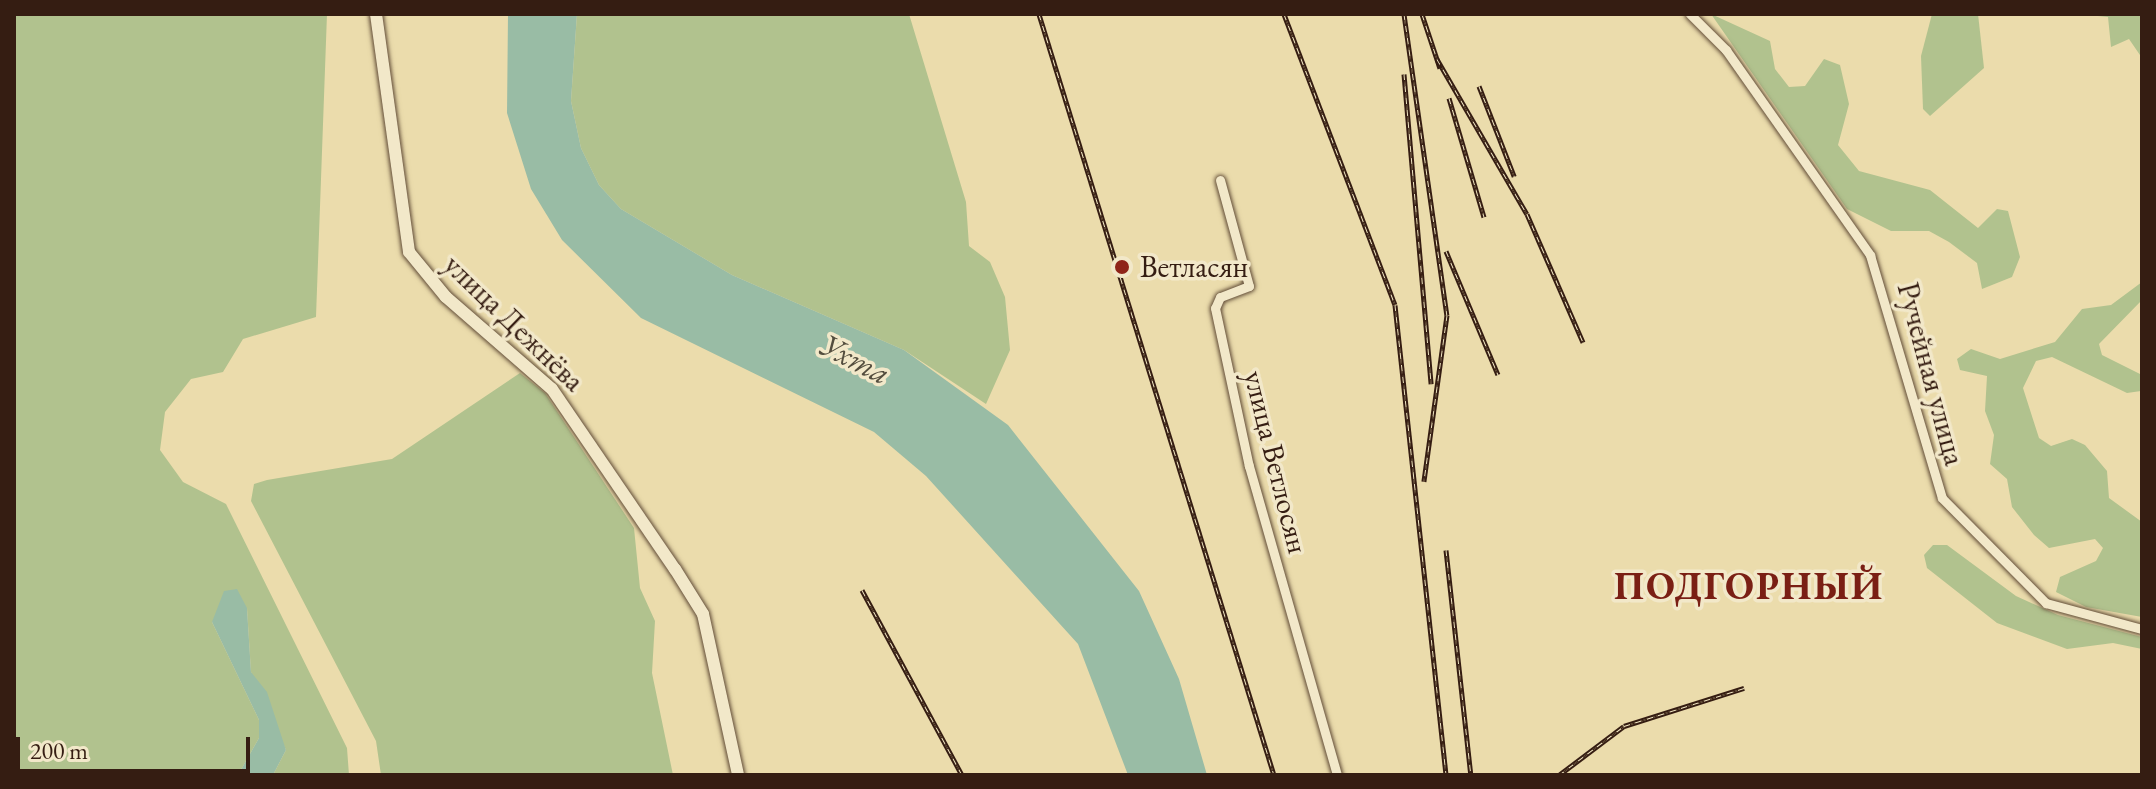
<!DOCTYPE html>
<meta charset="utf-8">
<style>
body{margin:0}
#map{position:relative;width:2156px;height:789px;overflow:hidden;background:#ebdcac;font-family:"EB Garamond",serif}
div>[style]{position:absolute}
.green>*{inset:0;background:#b1c28e}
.water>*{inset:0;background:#99bca5}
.roads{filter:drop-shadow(0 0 2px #624d38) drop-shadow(0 0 2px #624d38)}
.street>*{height:9px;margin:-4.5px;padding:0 4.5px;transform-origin:4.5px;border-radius:4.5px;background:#f2e8c9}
.secondary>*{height:12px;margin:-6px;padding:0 6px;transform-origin:6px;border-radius:6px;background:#f2e8c9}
.rail>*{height:5px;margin-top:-2.5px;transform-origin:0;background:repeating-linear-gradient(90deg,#f2e8c9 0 6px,#351d12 0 12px);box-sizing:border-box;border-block:2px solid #351d12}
.dots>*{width:22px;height:22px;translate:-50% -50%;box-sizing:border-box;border:4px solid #f2e8c9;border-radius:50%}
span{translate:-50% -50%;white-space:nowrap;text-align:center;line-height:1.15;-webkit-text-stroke:7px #f2e8c9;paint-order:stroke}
.poi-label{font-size:30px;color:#351d12}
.left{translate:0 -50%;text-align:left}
.street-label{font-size:30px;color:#351d12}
.water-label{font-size:32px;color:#534d3e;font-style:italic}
.district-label{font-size:38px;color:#7a1f14;font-weight:700;letter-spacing:2px}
.frame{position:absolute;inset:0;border:16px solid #351d12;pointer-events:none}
.scale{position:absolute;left:16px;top:737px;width:234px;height:36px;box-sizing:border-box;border:4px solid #351d12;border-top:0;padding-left:10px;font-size:24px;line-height:28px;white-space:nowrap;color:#351d12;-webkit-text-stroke:6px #f2e8c9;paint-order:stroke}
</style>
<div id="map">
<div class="green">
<i style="clip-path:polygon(14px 14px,327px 14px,316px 317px,243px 339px,223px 372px,191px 379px,165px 412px,160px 450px,183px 482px,226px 504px,347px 748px,349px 775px,273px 775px,286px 750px,251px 672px,247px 608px,212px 622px,259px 720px,259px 738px,238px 775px,14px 775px)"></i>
<i style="clip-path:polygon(577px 14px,909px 14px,966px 202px,969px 246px,990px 262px,1005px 297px,1010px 350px,986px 404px,904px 350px,732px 275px,621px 209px,599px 185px,581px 148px,571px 101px)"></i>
<i style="clip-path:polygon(1711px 14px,1770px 41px,1775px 69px,1789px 87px,1805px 86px,1824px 59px,1840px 65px,1849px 104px,1838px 145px,1859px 171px,1930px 190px,1978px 228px,1997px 209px,2008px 211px,2020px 257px,2012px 277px,1982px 289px,1977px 263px,1949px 242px,1929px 231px,1891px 231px,1847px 209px)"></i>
<i style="clip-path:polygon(1932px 14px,1978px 14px,1984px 68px,1930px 116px,1923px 109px,1921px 56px)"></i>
<i style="clip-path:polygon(2078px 14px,2142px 14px,2142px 58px,2129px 39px,2111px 47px,2108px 17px)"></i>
<i style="clip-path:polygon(2142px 282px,2142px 300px,2099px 344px,2102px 355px,2142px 375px,2141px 391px,2127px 393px,2052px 357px,2036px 361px,2023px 388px,2039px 438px,2051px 446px,2072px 439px,2085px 445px,2107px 471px,2109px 498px,2142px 522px,2142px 617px,2086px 607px,2056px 592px,2060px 577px,2096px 561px,2103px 548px,2095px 539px,2049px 548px,2034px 535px,2012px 507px,2007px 479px,1990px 464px,1994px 435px,1985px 411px,1987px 376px,1960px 370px,1957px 359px,1971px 349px,2000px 359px,2055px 342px,2082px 309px,2111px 305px)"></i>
<i style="clip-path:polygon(520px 373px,545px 393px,634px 528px,640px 588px,655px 621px,652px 673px,673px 775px,381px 775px,376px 741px,251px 501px,254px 484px,267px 480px,392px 459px)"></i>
<i style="clip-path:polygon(1933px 545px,1947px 545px,2016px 596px,2058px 615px,2142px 637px,2142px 649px,2113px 643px,2067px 649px,1997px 623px,1927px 568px,1924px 555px)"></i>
</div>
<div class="water">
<i style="clip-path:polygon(508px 14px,577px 14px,571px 101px,581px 148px,599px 185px,621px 209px,732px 275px,904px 350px,1008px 425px,1139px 591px,1179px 679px,1207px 775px,1128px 775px,1078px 644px,926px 476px,874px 432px,641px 318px,562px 240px,531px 189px,507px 113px)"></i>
<i style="clip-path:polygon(237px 589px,247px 608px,251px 672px,267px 692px,286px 750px,273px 775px,238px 775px,259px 738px,259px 720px,212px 622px,224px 591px)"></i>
</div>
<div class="roads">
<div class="street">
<i style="left:1690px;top:14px;width:51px;rotate:45deg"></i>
<i style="left:1726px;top:50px;width:251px;rotate:54.9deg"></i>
<i style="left:1870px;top:255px;width:253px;rotate:73.5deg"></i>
<i style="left:1942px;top:498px;width:148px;rotate:45.3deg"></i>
<i style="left:2046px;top:603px;width:99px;rotate:15.2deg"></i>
<i style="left:1220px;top:180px;width:110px;rotate:74.7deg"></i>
<i style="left:1249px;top:286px;width:31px;rotate:159deg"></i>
<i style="left:1220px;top:297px;width:12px;rotate:114deg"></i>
<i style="left:1215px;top:308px;width:162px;rotate:77.9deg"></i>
<i style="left:1249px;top:466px;width:321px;rotate:74.1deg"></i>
</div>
<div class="secondary">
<i style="left:376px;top:14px;width:240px;rotate:82.1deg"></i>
<i style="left:409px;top:252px;width:58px;rotate:50.6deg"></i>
<i style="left:446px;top:297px;width:140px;rotate:41deg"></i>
<i style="left:552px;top:389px;width:218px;rotate:55.7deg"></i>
<i style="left:675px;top:569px;width:53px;rotate:58.1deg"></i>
<i style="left:703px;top:614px;width:165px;rotate:77.7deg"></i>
</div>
</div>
<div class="rail">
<i style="left:1039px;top:14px;width:796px;rotate:72.84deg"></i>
<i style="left:1284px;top:14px;width:311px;rotate:69.1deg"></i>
<i style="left:1395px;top:305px;width:473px;rotate:83.8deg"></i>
<i style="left:1404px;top:14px;width:304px;rotate:81.9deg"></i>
<i style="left:1447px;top:315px;width:168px;rotate:97.9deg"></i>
<i style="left:1422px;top:14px;width:57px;rotate:71.6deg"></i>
<i style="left:1437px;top:59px;width:179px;rotate:59.9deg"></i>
<i style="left:1527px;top:214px;width:140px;rotate:66.4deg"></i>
<i style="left:1404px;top:74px;width:311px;rotate:85deg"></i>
<i style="left:1479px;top:86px;width:97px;rotate:68.7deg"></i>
<i style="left:1449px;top:98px;width:124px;rotate:73.6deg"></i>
<i style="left:1446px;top:251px;width:134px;rotate:67.2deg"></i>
<i style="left:1446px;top:550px;width:226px;rotate:83.7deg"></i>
<i style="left:862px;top:590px;width:210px;rotate:61.6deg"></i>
<i style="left:1559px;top:775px;width:81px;rotate:-37deg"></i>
<i style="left:1624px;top:726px;width:126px;rotate:-17.6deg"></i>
</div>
<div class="dots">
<i style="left:1122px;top:267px;background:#8f2418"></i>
</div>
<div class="poi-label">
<span class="left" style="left:1140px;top:267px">Ветласян</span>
</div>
<div class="street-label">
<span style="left:514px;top:323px;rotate:44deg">улица Дежнёва</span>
<span style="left:1931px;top:374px;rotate:75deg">Ручейная улица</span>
<span style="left:1276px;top:462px;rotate:76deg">улица Ветлосян</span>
</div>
<div class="water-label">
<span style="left:855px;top:359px;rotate:27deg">Ухта</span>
</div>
<div class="district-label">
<span style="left:1749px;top:586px">ПОДГОРНЫЙ</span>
</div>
<div class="frame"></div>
<div class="scale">200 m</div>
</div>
